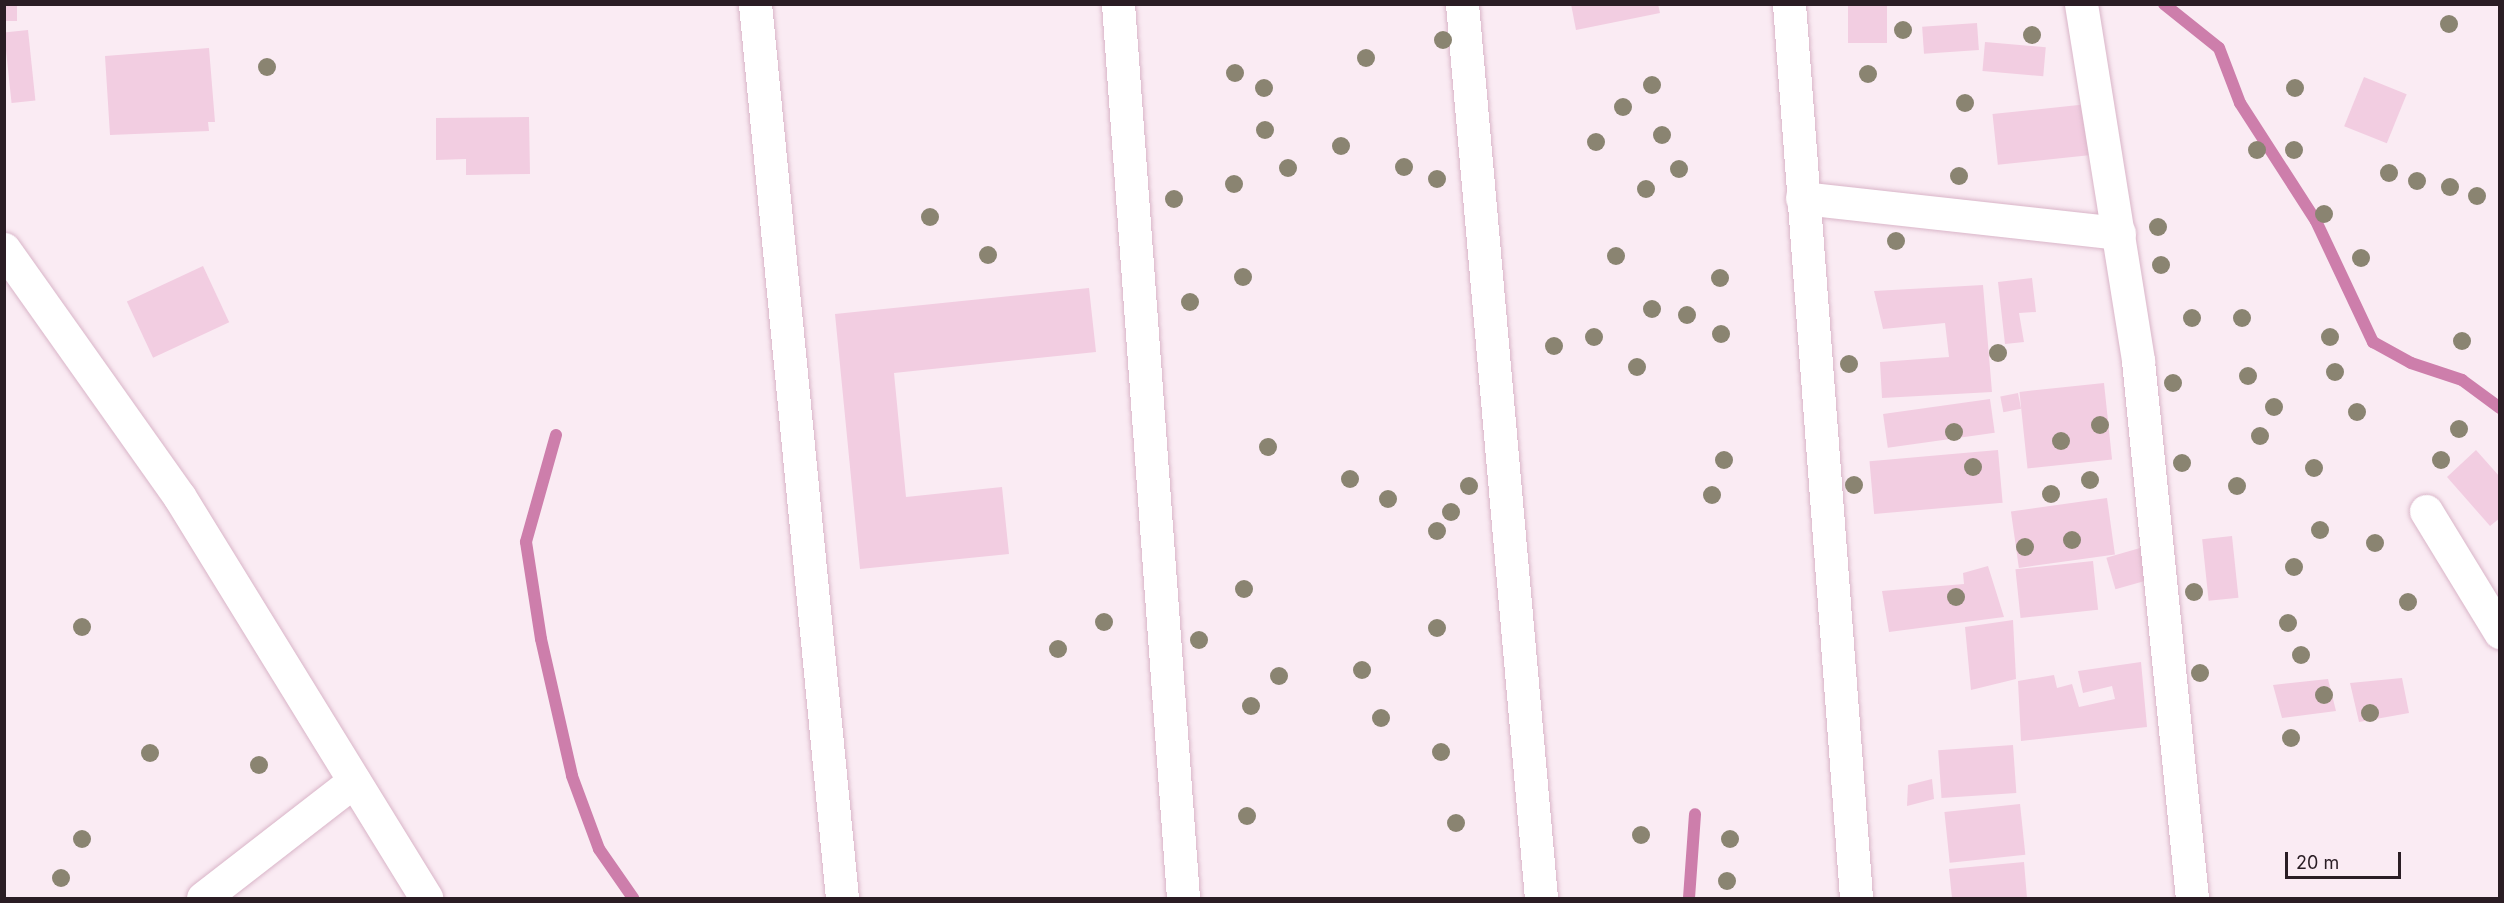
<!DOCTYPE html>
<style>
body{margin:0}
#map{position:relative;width:2504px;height:903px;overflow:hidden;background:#faebf3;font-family:Inter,sans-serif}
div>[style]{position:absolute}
.stream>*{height:12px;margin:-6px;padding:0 6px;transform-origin:6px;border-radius:6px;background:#cd7eab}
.building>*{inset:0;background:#f2cde1;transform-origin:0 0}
.roads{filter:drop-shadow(0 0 2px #d9b5c8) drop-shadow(0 0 2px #d9b5c8)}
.minor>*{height:33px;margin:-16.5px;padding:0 16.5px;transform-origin:16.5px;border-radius:16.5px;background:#fff}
.trees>*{width:18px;height:18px;margin:-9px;border-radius:50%;background:#8a8471}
span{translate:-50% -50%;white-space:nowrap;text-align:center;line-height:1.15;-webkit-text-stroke:5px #faebf3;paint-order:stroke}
.frame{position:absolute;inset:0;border:6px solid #2a1d24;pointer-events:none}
.scale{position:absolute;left:2285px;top:852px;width:116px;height:27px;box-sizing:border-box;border:3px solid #2a1d24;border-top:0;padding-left:8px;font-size:18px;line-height:21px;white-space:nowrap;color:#2a1d24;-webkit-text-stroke:4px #faebf3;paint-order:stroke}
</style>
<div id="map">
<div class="stream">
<i style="left:2164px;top:4px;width:70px;rotate:38.7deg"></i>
<i style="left:2219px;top:48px;width:59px;rotate:69.1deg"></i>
<i style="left:2240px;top:103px;width:140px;rotate:57.2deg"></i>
<i style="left:2316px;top:221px;width:134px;rotate:64.8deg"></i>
<i style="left:2373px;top:342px;width:43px;rotate:28.9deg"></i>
<i style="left:2411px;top:363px;width:54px;rotate:18.4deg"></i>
<i style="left:2462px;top:380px;width:47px;rotate:36.4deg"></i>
<i style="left:556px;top:435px;width:111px;rotate:105.7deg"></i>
<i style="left:526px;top:542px;width:98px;rotate:81.2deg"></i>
<i style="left:541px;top:639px;width:140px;rotate:77.2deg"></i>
<i style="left:572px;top:776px;width:78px;rotate:69.7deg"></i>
<i style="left:599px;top:849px;width:60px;rotate:55.2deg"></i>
<i style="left:1689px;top:898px;width:84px;rotate:-85.9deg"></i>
</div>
<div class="building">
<i style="left:4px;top:4px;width:13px;height:17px"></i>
<i style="clip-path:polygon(1571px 4px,1658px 4px,1660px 13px,1576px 30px)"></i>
<i style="left:1848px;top:4px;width:39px;height:39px"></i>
<i style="left:1977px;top:23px;width:27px;height:55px;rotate:86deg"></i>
<i style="left:28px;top:30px;width:71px;height:24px;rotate:84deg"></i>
<i style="left:1985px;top:42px;width:61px;height:29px;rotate:5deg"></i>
<i style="clip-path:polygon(209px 48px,215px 122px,208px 122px,209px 131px,110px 135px,105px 56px)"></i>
<i style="left:2364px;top:77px;width:46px;height:53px;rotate:22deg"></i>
<i style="left:2088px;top:104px;width:51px;height:96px;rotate:84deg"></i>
<i style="clip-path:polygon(529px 117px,530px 174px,466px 175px,466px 159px,436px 160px,436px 118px)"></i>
<i style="left:203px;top:266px;width:62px;height:84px;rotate:65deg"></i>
<i style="clip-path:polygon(2032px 278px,2036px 312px,2019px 313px,2024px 342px,2005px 344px,1998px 282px)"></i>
<i style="clip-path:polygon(1983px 285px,1992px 392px,1882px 398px,1880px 362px,1949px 357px,1945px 323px,1883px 329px,1874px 291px)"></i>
<i style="clip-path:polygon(1089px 288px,1096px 352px,894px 373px,906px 497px,1002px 487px,1009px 554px,860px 569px,835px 314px)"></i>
<i style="left:2104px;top:383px;width:77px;height:85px;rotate:84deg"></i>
<i style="left:2018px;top:393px;width:16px;height:18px;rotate:79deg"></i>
<i style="left:1990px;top:399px;width:34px;height:108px;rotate:82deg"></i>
<i style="left:1998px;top:450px;width:53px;height:129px;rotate:85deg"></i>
<i style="clip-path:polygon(2476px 450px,2500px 477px,2500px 518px,2490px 526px,2447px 477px)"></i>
<i style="left:2107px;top:498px;width:57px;height:97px;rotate:82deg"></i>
<i style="left:2232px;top:536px;width:62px;height:30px;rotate:84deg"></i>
<i style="left:2140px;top:548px;width:33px;height:35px;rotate:74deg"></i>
<i style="left:2093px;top:561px;width:49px;height:78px;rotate:84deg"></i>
<i style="clip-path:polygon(1988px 566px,2004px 617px,1889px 632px,1882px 591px,1964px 584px,1963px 573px)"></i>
<i style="clip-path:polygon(2013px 620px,2016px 679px,1971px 690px,1965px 627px)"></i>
<i style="clip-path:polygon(2141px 662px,2147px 727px,2021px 741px,2018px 681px,2054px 675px,2057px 688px,2072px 684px,2079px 707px,2115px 699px,2112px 686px,2083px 693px,2078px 671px)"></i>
<i style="clip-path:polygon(2402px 678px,2409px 713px,2359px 722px,2350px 683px)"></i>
<i style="clip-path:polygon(2328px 679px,2336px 711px,2282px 718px,2273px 685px)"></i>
<i style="left:2013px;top:745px;width:48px;height:75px;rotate:86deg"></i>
<i style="clip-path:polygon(1932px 779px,1934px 799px,1907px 806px,1908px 785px)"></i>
<i style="left:2020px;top:804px;width:51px;height:76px;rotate:84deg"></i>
<i style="clip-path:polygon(2024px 862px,2027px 898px,1952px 898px,1949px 869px)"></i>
</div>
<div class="roads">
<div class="minor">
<i style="left:755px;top:4px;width:898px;rotate:84.44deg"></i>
<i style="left:1118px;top:4px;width:896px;rotate:85.84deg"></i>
<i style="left:1462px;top:4px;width:897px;rotate:84.95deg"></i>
<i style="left:1789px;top:4px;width:897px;rotate:85.71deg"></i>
<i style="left:2081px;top:4px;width:362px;rotate:80.9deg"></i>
<i style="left:2138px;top:361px;width:540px;rotate:84.26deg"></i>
<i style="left:1802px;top:198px;width:319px;rotate:6.3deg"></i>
<i style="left:4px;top:249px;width:303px;rotate:54.7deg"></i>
<i style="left:179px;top:496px;width:472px;rotate:58.4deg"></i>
<i style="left:2426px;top:511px;width:142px;rotate:58.6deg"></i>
<i style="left:203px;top:898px;width:191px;rotate:-37.8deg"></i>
</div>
</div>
<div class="trees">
<i style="left:2449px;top:24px"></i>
<i style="left:1903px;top:30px"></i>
<i style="left:2032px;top:35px"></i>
<i style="left:1443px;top:40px"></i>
<i style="left:1366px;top:58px"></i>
<i style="left:267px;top:67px"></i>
<i style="left:1235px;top:73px"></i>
<i style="left:1868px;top:74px"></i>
<i style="left:1652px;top:85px"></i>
<i style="left:1264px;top:88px"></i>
<i style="left:2295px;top:88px"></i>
<i style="left:1965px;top:103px"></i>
<i style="left:1623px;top:107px"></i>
<i style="left:1265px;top:130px"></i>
<i style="left:1662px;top:135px"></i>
<i style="left:1596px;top:142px"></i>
<i style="left:1341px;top:146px"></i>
<i style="left:2257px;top:150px"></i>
<i style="left:2294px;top:150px"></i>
<i style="left:1404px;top:167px"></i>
<i style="left:1288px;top:168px"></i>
<i style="left:1679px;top:169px"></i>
<i style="left:2389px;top:173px"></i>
<i style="left:1959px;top:176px"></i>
<i style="left:1437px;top:179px"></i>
<i style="left:2417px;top:181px"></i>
<i style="left:1234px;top:184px"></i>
<i style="left:2450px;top:187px"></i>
<i style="left:1646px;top:189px"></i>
<i style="left:2477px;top:196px"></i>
<i style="left:1174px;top:199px"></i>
<i style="left:2324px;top:214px"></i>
<i style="left:930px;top:217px"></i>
<i style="left:2158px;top:227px"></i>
<i style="left:1896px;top:241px"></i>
<i style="left:988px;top:255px"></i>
<i style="left:1616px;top:256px"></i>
<i style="left:2361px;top:258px"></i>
<i style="left:2161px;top:265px"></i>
<i style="left:1243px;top:277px"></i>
<i style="left:1720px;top:278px"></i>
<i style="left:1190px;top:302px"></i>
<i style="left:1652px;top:309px"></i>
<i style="left:1687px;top:315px"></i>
<i style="left:2192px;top:318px"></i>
<i style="left:2242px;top:318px"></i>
<i style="left:1721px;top:334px"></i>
<i style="left:1594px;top:337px"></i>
<i style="left:2330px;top:337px"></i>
<i style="left:2462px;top:341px"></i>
<i style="left:1554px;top:346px"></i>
<i style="left:1998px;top:353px"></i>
<i style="left:1849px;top:364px"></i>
<i style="left:1637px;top:367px"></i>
<i style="left:2335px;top:372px"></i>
<i style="left:2248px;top:376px"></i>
<i style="left:2173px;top:383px"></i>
<i style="left:2274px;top:407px"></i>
<i style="left:2357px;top:412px"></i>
<i style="left:2100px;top:425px"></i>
<i style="left:2459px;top:429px"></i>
<i style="left:1954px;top:432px"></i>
<i style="left:2260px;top:436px"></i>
<i style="left:2061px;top:441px"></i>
<i style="left:1268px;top:447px"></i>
<i style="left:1724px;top:460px"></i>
<i style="left:2441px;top:460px"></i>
<i style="left:2182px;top:463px"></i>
<i style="left:1973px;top:467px"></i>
<i style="left:2314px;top:468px"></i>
<i style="left:1350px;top:479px"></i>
<i style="left:2090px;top:480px"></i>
<i style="left:1854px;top:485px"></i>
<i style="left:1469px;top:486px"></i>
<i style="left:2237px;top:486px"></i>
<i style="left:2051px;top:494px"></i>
<i style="left:1712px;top:495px"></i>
<i style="left:1388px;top:499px"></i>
<i style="left:1451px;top:512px"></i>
<i style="left:2320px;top:530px"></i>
<i style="left:1437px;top:531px"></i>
<i style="left:2072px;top:540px"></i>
<i style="left:2375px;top:543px"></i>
<i style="left:2025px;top:547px"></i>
<i style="left:2294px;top:567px"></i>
<i style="left:1244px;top:589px"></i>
<i style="left:2194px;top:592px"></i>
<i style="left:1956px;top:597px"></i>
<i style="left:2408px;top:602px"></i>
<i style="left:1104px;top:622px"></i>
<i style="left:2288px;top:623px"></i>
<i style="left:82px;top:627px"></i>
<i style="left:1437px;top:628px"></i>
<i style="left:1199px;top:640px"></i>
<i style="left:1058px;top:649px"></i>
<i style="left:2301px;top:655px"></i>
<i style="left:1362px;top:670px"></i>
<i style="left:2200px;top:673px"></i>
<i style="left:1279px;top:676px"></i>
<i style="left:2324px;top:695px"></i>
<i style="left:1251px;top:706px"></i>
<i style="left:2370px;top:713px"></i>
<i style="left:1381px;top:718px"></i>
<i style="left:2291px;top:738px"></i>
<i style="left:1441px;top:752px"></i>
<i style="left:150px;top:753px"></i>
<i style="left:259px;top:765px"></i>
<i style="left:1247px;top:816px"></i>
<i style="left:1456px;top:823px"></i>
<i style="left:1641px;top:835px"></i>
<i style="left:82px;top:839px"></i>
<i style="left:1730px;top:839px"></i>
<i style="left:61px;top:878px"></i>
<i style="left:1727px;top:881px"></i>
</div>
<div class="frame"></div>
<div class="scale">20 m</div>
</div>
